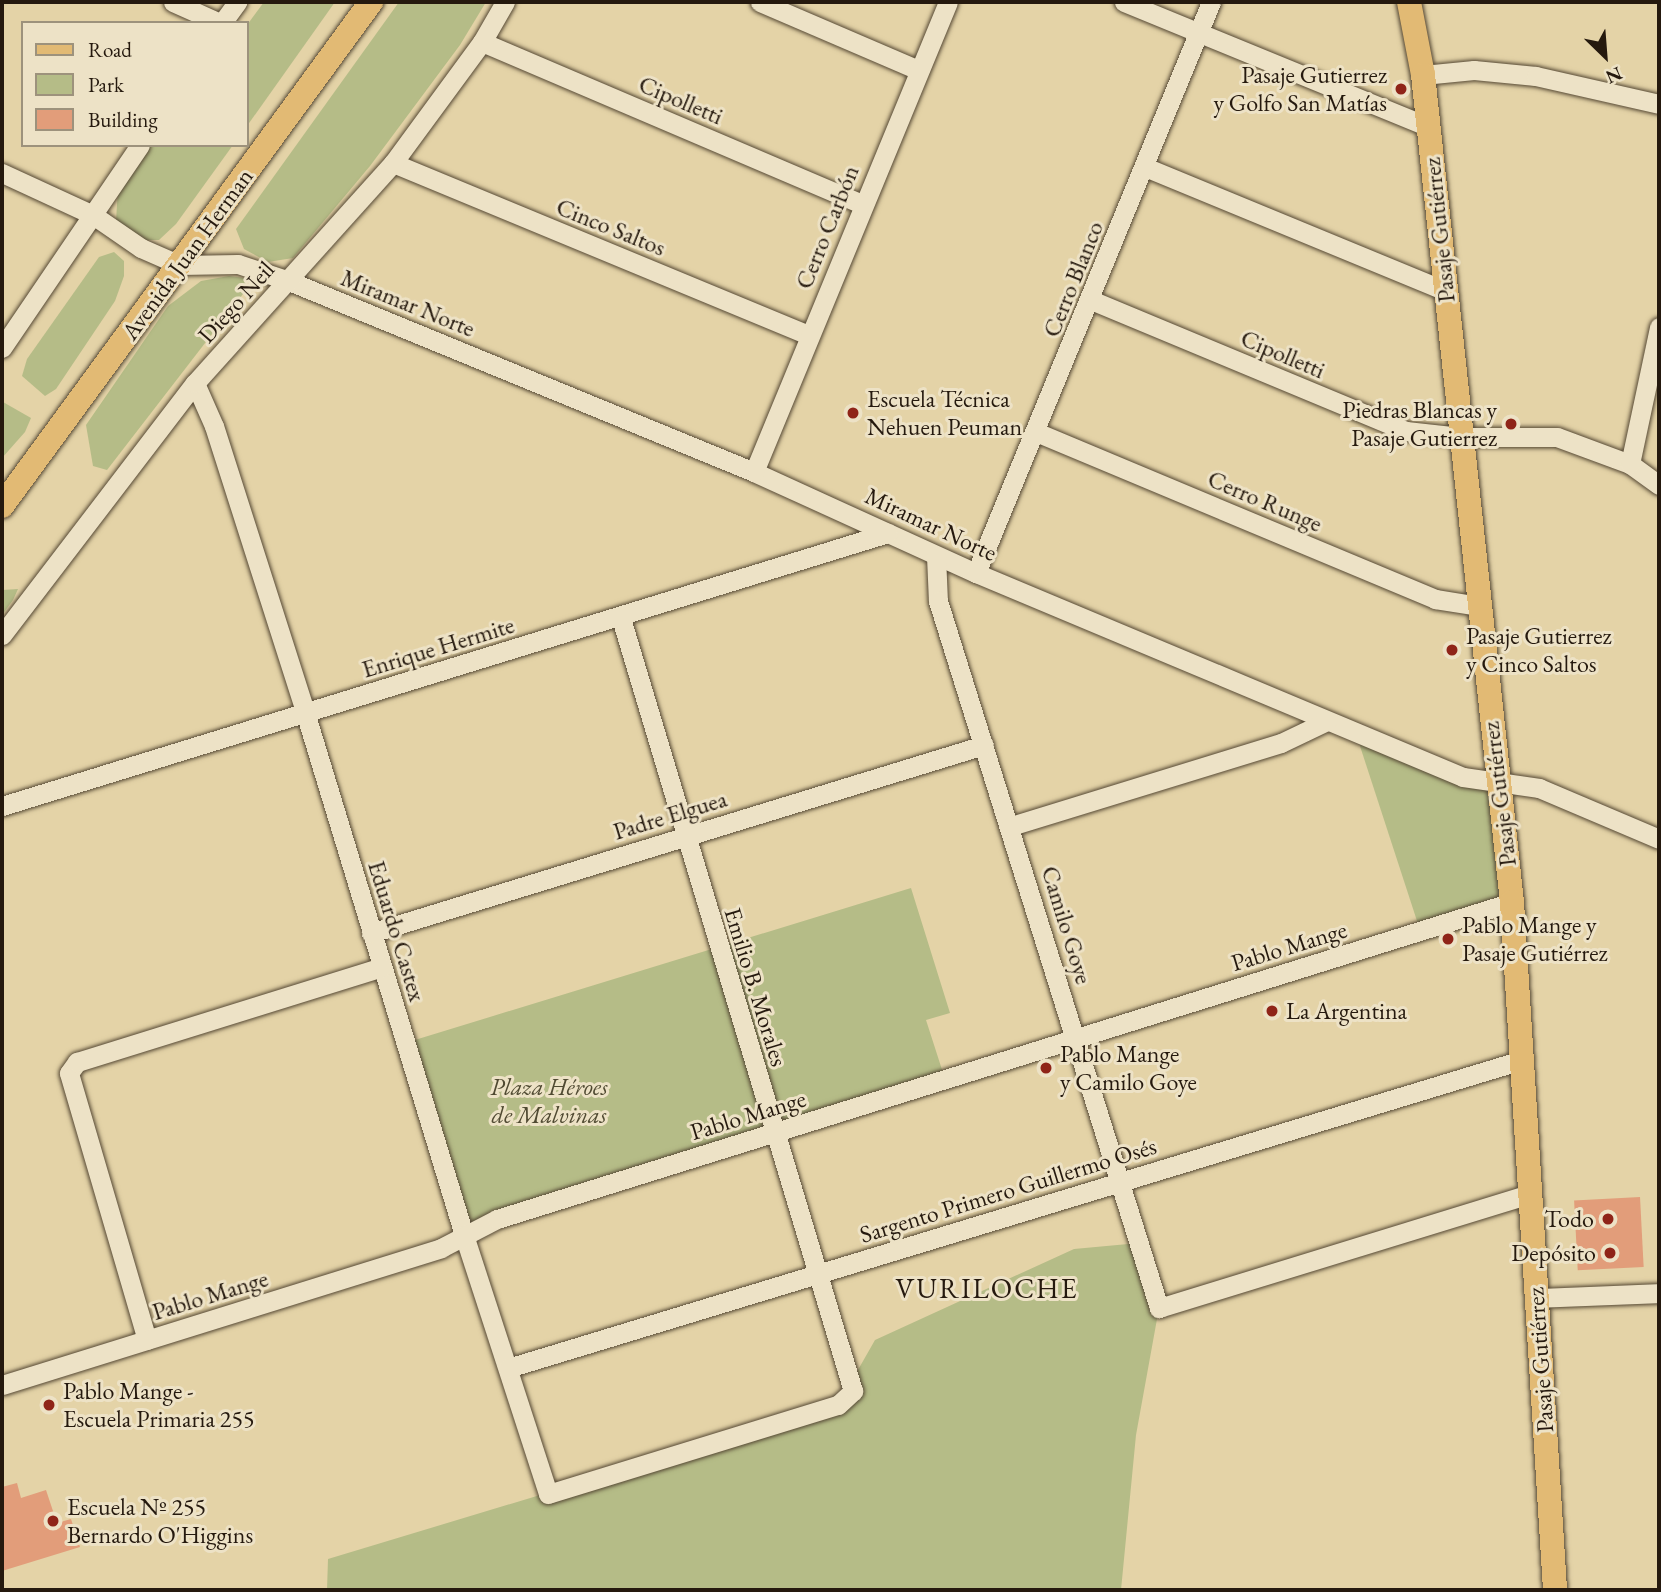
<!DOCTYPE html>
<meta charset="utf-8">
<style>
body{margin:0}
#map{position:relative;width:1661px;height:1592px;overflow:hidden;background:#e4d3a7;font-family:"EB Garamond",serif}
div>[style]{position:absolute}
.green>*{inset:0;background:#b5bc87}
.building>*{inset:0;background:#e29d7a;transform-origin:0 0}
.roads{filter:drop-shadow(0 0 2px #554834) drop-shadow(0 0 2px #554834)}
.minor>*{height:19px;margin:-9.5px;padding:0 9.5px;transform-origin:9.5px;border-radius:9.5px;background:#ede2c6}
.major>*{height:24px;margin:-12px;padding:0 12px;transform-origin:12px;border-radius:12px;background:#e2ba74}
.dots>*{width:19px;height:19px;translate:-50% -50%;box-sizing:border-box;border:4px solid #ede2c6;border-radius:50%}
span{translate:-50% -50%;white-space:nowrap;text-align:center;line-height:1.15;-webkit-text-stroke:6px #ede2c6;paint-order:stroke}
.poi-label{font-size:24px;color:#25190e}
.right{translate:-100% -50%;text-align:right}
.left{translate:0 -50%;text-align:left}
.street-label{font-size:24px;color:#25190e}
.park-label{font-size:24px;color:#504a32;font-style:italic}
.quarter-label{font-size:28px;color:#25190e;letter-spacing:2px}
.frame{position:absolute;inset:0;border:4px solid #25190e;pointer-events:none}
.legend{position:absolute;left:21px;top:21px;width:228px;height:126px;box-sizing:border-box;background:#ede2c6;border:2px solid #9d927c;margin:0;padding:9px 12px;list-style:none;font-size:21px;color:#25190e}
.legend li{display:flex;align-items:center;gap:14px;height:35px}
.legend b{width:35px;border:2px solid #9d927c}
.north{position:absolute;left:1570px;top:21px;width:70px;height:70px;-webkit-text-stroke:5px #ede2c6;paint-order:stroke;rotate:155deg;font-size:19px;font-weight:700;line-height:28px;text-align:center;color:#25190e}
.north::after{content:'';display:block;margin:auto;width:24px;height:32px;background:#25190e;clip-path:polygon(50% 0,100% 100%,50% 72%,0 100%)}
</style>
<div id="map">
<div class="green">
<i style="clip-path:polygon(264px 2px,335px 2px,247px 126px,247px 25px)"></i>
<i style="clip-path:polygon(399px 2px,486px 2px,460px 45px,370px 166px,293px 258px,268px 262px,244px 249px,236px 229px)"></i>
<i style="clip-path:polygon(148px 145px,233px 145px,176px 224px,159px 240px,139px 240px,116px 222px,118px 188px)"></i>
<i style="clip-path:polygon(114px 252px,124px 261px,124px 276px,115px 301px,56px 389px,45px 396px,22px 376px,27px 359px,99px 257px)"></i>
<i style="clip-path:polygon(229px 276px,245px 278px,246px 290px,107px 470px,93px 466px,86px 425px,168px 306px,201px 281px)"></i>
<i style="clip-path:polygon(3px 402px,31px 418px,25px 432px,2px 458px)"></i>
<i style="clip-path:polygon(18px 589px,13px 600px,2px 615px,2px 590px)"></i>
<i style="clip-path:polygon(1359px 743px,1491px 787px,1505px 897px,1418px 924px)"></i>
<i style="clip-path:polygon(911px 888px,950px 1013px,926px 1020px,945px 1079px,464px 1235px,405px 1043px)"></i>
<i style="clip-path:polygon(1139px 1243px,1159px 1308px,1136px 1435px,1121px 1590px,327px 1590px,328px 1559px,838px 1405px,875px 1340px,1074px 1249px)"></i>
</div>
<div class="building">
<i style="left:1640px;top:1197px;width:70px;height:66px;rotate:87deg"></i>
<i style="clip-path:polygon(17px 1483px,21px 1498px,46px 1490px,57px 1523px,71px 1519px,80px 1547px,2px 1571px,2px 1487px)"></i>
</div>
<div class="roads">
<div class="minor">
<i style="left:173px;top:2px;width:51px;rotate:24.1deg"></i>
<i style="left:760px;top:2px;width:173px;rotate:23.2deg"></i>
<i style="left:1124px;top:2px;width:327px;rotate:22.3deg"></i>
<i style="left:222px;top:23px;width:26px;rotate:-54deg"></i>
<i style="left:482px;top:42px;width:413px;rotate:23.1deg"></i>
<i style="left:1423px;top:75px;width:51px;rotate:-5.6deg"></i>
<i style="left:1474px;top:70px;width:62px;rotate:5.5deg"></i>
<i style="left:1536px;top:76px;width:126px;rotate:12.8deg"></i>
<i style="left:393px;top:163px;width:451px;rotate:22.5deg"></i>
<i style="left:1145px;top:167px;width:326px;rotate:22.4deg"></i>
<i style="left:2px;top:173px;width:100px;rotate:24.8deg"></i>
<i style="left:93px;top:215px;width:58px;rotate:34.5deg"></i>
<i style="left:141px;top:248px;width:43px;rotate:23.6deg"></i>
<i style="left:180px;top:265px;width:58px;rotate:-1deg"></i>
<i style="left:238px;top:264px;width:54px;rotate:18.4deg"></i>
<i style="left:289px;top:281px;width:503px;rotate:22.33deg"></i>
<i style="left:754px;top:472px;width:244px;rotate:24.5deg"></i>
<i style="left:976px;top:573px;width:528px;rotate:22.73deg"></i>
<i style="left:1463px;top:777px;width:77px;rotate:8.2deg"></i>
<i style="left:1539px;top:788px;width:130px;rotate:23deg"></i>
<i style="left:1091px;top:300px;width:341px;rotate:22.6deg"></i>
<i style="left:1406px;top:431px;width:55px;rotate:6.2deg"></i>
<i style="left:1461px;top:437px;width:96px"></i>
<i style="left:1557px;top:437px;width:78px;rotate:20.3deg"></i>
<i style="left:1630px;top:464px;width:36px;rotate:36deg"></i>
<i style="left:2px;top:348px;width:245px;rotate:-55.8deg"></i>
<i style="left:195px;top:383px;width:47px;rotate:66.2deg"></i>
<i style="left:214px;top:426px;width:300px;rotate:72.3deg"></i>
<i style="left:305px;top:712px;width:547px;rotate:73.09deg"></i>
<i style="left:464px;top:1235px;width:272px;rotate:72deg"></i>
<i style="left:548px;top:1494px;width:303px;rotate:-17.1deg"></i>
<i style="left:838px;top:1405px;width:21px;rotate:-43deg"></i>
<i style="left:853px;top:1391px;width:807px;rotate:-106.71deg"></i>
<i style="left:1036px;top:432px;width:433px;rotate:22.7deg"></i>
<i style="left:1435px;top:599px;width:44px;rotate:9.2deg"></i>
<i style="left:1630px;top:464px;width:140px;rotate:-78deg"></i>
<i style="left:754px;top:472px;width:508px;rotate:-67.57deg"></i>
<i style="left:936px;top:556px;width:45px;rotate:87.5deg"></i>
<i style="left:938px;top:601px;width:741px;rotate:72.64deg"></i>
<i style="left:1159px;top:1308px;width:387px;rotate:-17.1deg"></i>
<i style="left:976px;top:573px;width:617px;rotate:-67.63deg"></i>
<i style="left:2px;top:635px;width:317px;rotate:-52.6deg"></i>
<i style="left:195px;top:383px;width:296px;rotate:-48deg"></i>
<i style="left:393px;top:163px;width:150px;rotate:-53.7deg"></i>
<i style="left:482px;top:42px;width:46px;rotate:-60.1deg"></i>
<i style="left:2px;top:806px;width:927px;rotate:-17.13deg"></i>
<i style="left:1011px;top:826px;width:282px;rotate:-17.1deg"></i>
<i style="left:1281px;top:743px;width:51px;rotate:-25.6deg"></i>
<i style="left:371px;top:933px;width:641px;rotate:-17.05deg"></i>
<i style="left:1537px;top:1298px;width:122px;rotate:-2.3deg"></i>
<i style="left:147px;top:1340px;width:278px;rotate:-106.3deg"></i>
<i style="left:69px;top:1073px;width:14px;rotate:-54deg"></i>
<i style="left:77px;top:1062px;width:319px;rotate:-17.3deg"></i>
<i style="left:508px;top:1368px;width:1060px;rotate:-16.9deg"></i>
<i style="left:2px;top:1385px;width:460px;rotate:-17.3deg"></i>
<i style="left:441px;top:1248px;width:63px;rotate:-27.4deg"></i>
<i style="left:497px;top:1219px;width:1063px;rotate:-17.34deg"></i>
</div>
<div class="major">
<i style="left:1409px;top:2px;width:74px;rotate:79.1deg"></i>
<i style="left:1423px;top:75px;width:832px;rotate:83.86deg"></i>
<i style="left:1512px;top:902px;width:689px;rotate:86.42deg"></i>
<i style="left:2px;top:506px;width:625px;rotate:-53.79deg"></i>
</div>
</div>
<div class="dots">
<i style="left:1401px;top:89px;background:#8f2418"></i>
<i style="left:853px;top:413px;background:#8f2418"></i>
<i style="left:1511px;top:424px;background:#8f2418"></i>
<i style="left:1452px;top:650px;background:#8f2418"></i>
<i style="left:1448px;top:939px;background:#8f2418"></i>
<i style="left:1272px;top:1011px;background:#8f2418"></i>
<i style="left:1046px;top:1068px;background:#8f2418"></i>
<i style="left:1608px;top:1219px;background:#8f2418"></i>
<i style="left:1610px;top:1253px;background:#8f2418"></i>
<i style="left:49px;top:1405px;background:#8f2418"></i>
<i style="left:53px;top:1521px;background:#8f2418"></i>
</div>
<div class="poi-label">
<span class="right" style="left:1387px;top:89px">Pasaje Gutierrez<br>y Golfo San Matías</span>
<span class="left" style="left:867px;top:413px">Escuela Técnica<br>Nehuen Peuman</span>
<span class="right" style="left:1497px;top:424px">Piedras Blancas y<br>Pasaje Gutierrez</span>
<span class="left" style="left:1466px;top:650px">Pasaje Gutierrez<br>y Cinco Saltos</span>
<span class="left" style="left:1462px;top:939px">Pablo Mange y<br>Pasaje Gutiérrez</span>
<span class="left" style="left:1286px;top:1011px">La Argentina</span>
<span class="left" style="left:1060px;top:1068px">Pablo Mange<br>y Camilo Goye</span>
<span class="right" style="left:1594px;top:1219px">Todo</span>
<span class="right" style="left:1596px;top:1253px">Depósito</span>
<span class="left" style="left:63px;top:1405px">Pablo Mange -<br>Escuela Primaria 255</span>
<span class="left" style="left:67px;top:1521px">Escuela Nº 255<br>Bernardo O'Higgins</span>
</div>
<div class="street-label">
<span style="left:681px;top:100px;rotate:23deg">Cipolletti</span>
<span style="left:611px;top:227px;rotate:22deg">Cinco Saltos</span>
<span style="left:827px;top:227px;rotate:-68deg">Cerro Carbón</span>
<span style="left:1439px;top:230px;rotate:-96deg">Pasaje Gutiérrez</span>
<span style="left:187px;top:254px;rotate:-54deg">Avenida Juan Herman</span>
<span style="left:1073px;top:279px;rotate:-68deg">Cerro Blanco</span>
<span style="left:236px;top:302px;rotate:-48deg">Diego Neil</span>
<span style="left:408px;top:303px;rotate:22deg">Miramar Norte</span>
<span style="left:1283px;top:354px;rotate:23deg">Cipolletti</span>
<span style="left:1265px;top:501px;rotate:23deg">Cerro Runge</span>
<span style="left:931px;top:524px;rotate:25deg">Miramar Norte</span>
<span style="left:438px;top:647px;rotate:-17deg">Enrique Hermite</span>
<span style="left:1499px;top:794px;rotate:-97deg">Pasaje Gutiérrez</span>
<span style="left:670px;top:815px;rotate:-17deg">Padre Elguea</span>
<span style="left:1067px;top:925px;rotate:73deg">Camilo Goye</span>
<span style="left:397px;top:931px;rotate:73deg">Eduardo Castex</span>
<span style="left:1289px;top:946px;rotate:-17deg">Pablo Mange</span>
<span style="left:756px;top:987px;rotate:73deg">Emilio B. Morales</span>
<span style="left:748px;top:1115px;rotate:-17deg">Pablo Mange</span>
<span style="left:1008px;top:1190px;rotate:-17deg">Sargento Primero Guillermo Osés</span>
<span style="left:210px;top:1295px;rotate:-17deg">Pablo Mange</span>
<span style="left:1540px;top:1360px;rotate:-94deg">Pasaje Gutiérrez</span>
</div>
<div class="park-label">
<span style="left:549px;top:1101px">Plaza Héroes<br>de Malvinas</span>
</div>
<div class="quarter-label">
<span style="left:987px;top:1288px">VURILOCHE</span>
</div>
<div class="frame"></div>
<ul class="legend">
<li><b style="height:9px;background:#e2ba74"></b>Road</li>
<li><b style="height:19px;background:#b5bc87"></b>Park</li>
<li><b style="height:19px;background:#e29d7a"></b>Building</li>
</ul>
<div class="north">N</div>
</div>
